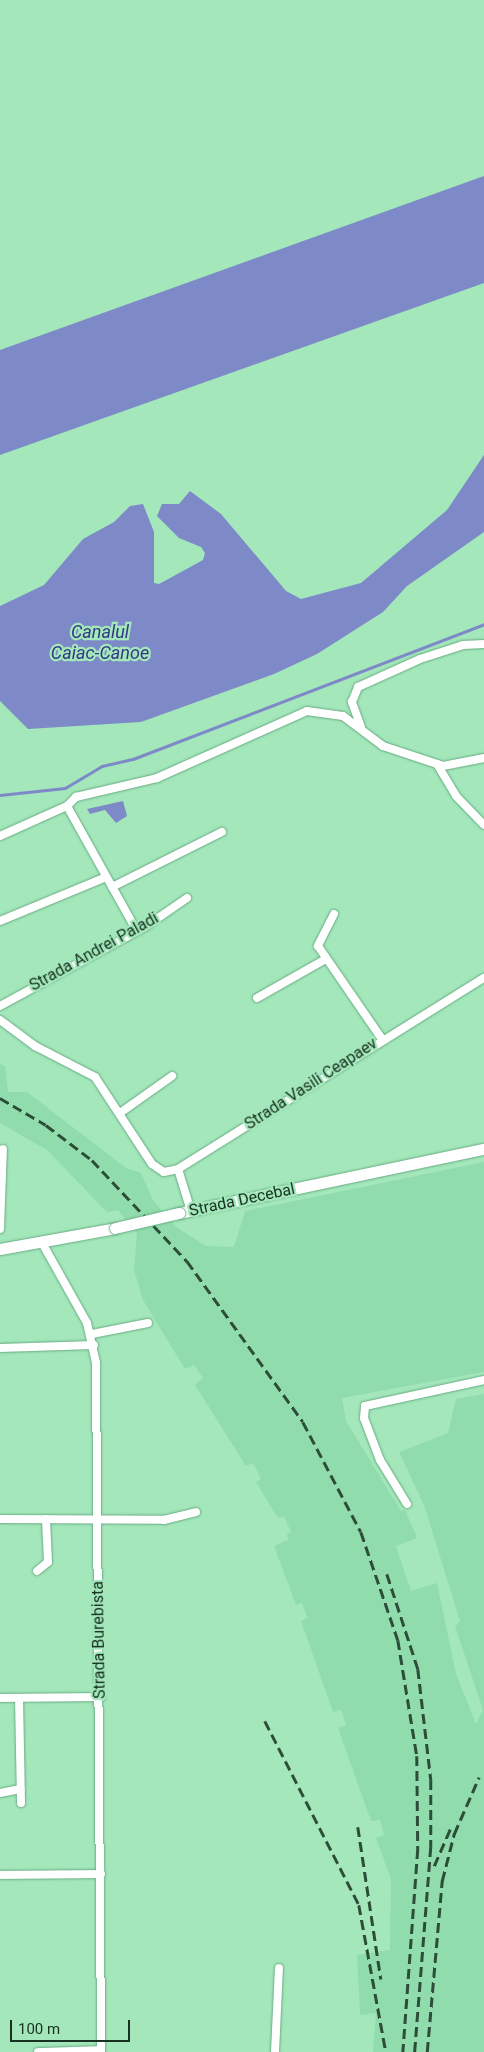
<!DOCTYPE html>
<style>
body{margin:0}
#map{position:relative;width:484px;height:2052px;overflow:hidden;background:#a3e7bb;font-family:Roboto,sans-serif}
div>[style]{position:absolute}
.built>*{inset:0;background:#91dcac}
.water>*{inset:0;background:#7e89c8}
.stream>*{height:2.5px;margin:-1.25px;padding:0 1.25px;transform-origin:1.25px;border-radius:1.25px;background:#7e89c8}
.roads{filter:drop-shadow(0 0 1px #69ab82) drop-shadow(0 0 1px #69ab82)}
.street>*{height:8px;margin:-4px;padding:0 4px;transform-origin:4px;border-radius:4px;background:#fff}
.primary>*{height:11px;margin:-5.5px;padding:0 5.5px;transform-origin:5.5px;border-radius:5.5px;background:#fff}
.rail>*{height:2.5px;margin-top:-1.25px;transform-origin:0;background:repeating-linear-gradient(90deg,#2c4d38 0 10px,transparent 0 15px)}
.bridges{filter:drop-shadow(0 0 1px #69ab82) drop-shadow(0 0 1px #69ab82)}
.primary-bridge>*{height:11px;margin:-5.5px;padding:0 5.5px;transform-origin:5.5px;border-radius:5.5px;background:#fff}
span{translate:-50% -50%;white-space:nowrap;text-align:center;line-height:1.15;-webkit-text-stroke:4.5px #a3e7bb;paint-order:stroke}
.street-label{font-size:16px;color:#173221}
.water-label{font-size:18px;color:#323884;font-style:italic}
.scale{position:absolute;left:10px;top:2020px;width:120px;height:22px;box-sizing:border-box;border:2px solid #173221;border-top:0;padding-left:6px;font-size:15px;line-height:18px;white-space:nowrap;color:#173221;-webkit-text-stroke:4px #a3e7bb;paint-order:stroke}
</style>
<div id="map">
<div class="built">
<i style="clip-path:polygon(0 1064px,5px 1066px,8px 1092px,27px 1092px,126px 1168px,141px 1173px,153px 1200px,176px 1227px,206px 1246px,234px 1247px,245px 1211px,484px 1162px,484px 1372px,342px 1398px,346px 1421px,401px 1511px,405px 1510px,417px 1538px,396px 1546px,411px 1591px,437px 1583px,456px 1674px,476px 1724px,483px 1710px,455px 1626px,460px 1621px,424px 1505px,399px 1452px,448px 1433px,456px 1399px,484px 1394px,484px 2052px,373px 2052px,376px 2013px,360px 2015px,357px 1955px,390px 1950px,391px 1879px,376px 1838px,384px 1835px,380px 1820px,371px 1821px,338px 1728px,346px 1725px,341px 1710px,333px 1712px,301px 1621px,308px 1618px,302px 1603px,296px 1605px,274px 1546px,288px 1540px,287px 1534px,291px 1532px,284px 1516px,278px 1518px,256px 1482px,261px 1479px,253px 1463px,246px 1466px,195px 1385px,203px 1378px,194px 1365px,185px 1369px,143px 1300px,134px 1270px,137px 1234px,118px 1210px,107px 1212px,47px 1150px,0 1123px)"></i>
</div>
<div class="water">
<i style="clip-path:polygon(484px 176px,484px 283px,0 455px,0 350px)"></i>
<i style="clip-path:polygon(484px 455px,484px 532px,407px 586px,383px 612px,317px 654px,274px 674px,141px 722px,28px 729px,0 701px,0 606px,44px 585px,83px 539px,114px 522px,130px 506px,143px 504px,154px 532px,154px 583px,159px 584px,203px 560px,205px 553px,201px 547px,179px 538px,157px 516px,162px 504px,179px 504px,190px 491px,221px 514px,286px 591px,301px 599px,361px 583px,447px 510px)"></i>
<i style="clip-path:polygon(123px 801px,127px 816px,116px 823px,105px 810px,90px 814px,87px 809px)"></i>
</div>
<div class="stream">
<i style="left:0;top:795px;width:65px;rotate:-6.1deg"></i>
<i style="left:65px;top:788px;width:43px;rotate:-30.7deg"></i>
<i style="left:102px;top:766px;width:32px;rotate:-13deg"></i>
<i style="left:133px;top:759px;width:376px;rotate:-21deg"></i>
</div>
<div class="roads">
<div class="street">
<i style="left:361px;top:727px;width:27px;rotate:-110deg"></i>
<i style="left:352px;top:702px;width:16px;rotate:-68deg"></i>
<i style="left:358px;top:687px;width:68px;rotate:-24.3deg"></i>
<i style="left:420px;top:659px;width:45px;rotate:-18deg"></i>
<i style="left:463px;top:645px;width:21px;rotate:-3deg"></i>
<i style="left:437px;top:764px;width:37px;rotate:59deg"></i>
<i style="left:456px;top:796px;width:40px;rotate:46deg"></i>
<i style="left:67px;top:806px;width:143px;rotate:60.8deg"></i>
<i style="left:0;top:836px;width:73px;rotate:-24.1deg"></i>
<i style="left:67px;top:806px;width:13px;rotate:-45deg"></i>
<i style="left:76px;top:797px;width:83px;rotate:-13.2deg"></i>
<i style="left:157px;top:778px;width:164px;rotate:-24.1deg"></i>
<i style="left:307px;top:711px;width:36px;rotate:8deg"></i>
<i style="left:343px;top:716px;width:50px;rotate:36.9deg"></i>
<i style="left:383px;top:746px;width:63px;rotate:18.4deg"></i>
<i style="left:443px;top:766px;width:42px;rotate:-11deg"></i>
<i style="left:112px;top:887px;width:123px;rotate:-26.6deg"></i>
<i style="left:334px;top:914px;width:36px;rotate:117deg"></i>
<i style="left:318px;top:946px;width:113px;rotate:55.5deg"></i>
<i style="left:0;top:921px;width:115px;rotate:-22.5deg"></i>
<i style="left:257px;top:998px;width:79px;rotate:-29.5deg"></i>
<i style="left:0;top:1006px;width:165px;rotate:-28.6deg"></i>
<i style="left:145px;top:927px;width:51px;rotate:-34.6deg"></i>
<i style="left:0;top:1020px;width:44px;rotate:36.6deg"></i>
<i style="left:35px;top:1046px;width:68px;rotate:27.3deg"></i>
<i style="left:95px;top:1077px;width:104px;rotate:56.8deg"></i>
<i style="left:152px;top:1164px;width:14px;rotate:34deg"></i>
<i style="left:164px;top:1172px;width:14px;rotate:-12deg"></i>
<i style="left:120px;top:1113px;width:64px;rotate:-35.4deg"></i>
<i style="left:191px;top:1211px;width:44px;rotate:-107.2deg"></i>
<i style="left:178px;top:1169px;width:361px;rotate:-32deg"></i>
<i style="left:0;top:1229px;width:80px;rotate:-87.9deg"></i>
<i style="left:41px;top:1241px;width:94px;rotate:60.7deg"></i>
<i style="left:87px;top:1323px;width:41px;rotate:77.3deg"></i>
<i style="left:96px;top:1363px;width:689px;rotate:89.58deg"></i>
<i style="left:92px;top:1334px;width:57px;rotate:-11.1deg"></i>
<i style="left:0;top:1348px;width:94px;rotate:-1.8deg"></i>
<i style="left:407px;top:1504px;width:52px;rotate:-121.5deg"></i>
<i style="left:380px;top:1460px;width:45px;rotate:-110.9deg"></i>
<i style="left:364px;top:1418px;width:12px;rotate:-85deg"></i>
<i style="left:365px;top:1406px;width:122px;rotate:-12.3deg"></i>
<i style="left:0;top:1519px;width:164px;rotate:0.3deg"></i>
<i style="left:164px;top:1520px;width:33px;rotate:-14deg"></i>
<i style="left:37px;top:1571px;width:14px;rotate:-39deg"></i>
<i style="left:48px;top:1562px;width:43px;rotate:-92.7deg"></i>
<i style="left:0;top:1698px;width:101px;rotate:-0.6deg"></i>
<i style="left:19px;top:1698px;width:105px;rotate:88.9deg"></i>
<i style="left:0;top:1793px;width:21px;rotate:-11deg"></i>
<i style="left:0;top:1875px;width:101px;rotate:-0.6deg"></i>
<i style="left:38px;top:2052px;width:63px;rotate:-1.8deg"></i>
<i style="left:275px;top:2052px;width:84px;rotate:-87.3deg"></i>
</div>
<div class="primary">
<i style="left:179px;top:1213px;width:312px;rotate:-11.9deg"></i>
<i style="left:0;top:1249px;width:117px;rotate:-10.3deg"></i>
</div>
</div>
<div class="rail">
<i style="left:0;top:1098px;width:53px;rotate:30.4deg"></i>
<i style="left:46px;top:1125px;width:58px;rotate:37.3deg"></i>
<i style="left:92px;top:1160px;width:139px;rotate:46.8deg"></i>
<i style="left:187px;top:1261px;width:198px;rotate:54.2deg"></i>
<i style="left:303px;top:1422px;width:124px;rotate:62.2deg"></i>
<i style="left:361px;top:1532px;width:114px;rotate:71.1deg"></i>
<i style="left:398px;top:1640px;width:118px;rotate:80.7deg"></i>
<i style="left:417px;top:1756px;width:93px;rotate:89.4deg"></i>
<i style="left:418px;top:1849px;width:204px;rotate:94.2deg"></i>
<i style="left:387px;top:1574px;width:100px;rotate:71.9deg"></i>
<i style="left:418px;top:1669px;width:112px;rotate:83.3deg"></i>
<i style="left:431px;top:1780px;width:67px;rotate:90deg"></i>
<i style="left:431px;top:1847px;width:206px;rotate:94.5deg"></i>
<i style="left:265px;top:1721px;width:207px;rotate:62.9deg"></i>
<i style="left:359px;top:1905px;width:149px;rotate:79.6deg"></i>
<i style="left:358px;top:1827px;width:154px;rotate:81.4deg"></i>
<i style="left:434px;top:1866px;width:43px;rotate:-66.4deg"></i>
<i style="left:427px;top:2052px;width:172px;rotate:-85deg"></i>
<i style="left:442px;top:1881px;width:49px;rotate:-75.7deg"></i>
<i style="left:454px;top:1834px;width:62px;rotate:-66.3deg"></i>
</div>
<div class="bridges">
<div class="primary-bridge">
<i style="left:115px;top:1228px;width:66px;rotate:-13.2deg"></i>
</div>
</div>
<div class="street-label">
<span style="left:94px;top:952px;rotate:-29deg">Strada Andrei Paladi</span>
<span style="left:311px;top:1084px;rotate:-33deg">Strada Vasili Ceapaev</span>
<span style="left:242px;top:1200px;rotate:-12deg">Strada Decebal</span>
<span style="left:99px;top:1640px;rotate:-91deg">Strada Burebista</span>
</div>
<div class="water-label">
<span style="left:100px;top:643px">Canalul<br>Caiac-Canoe</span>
</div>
<div class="scale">100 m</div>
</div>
